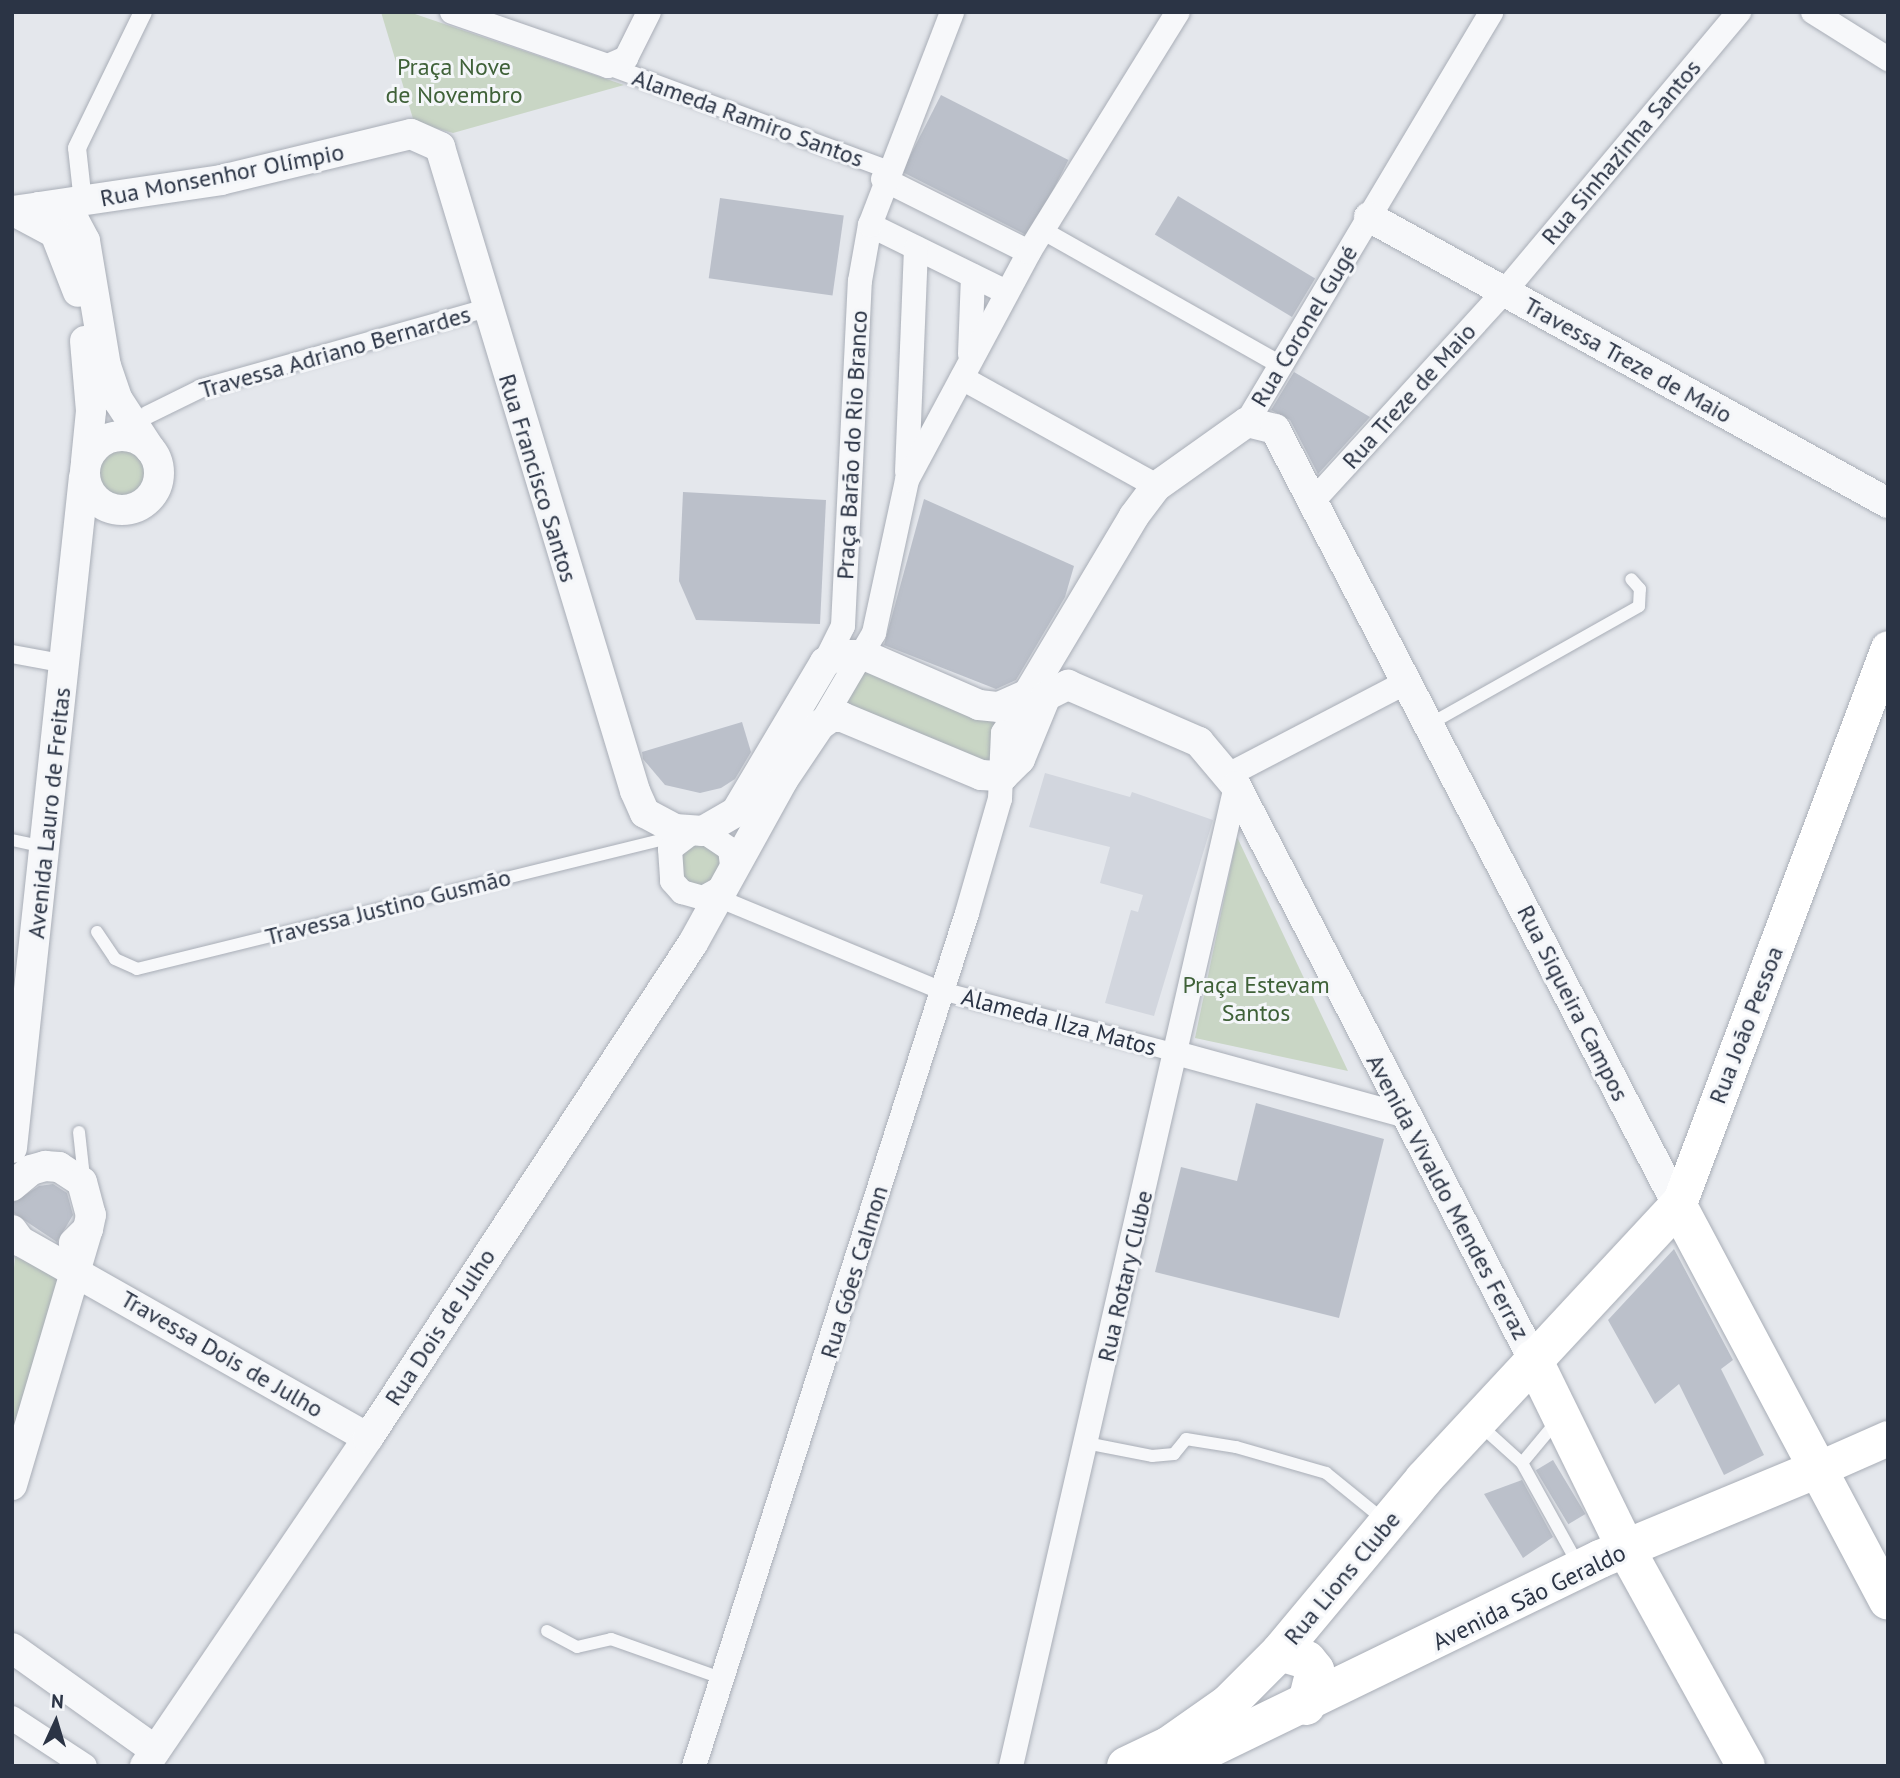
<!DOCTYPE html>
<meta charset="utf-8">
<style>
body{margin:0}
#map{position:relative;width:1900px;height:1778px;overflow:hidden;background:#e4e7ec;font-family:"PT Sans",sans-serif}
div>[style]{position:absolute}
.built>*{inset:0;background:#d2d6de}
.green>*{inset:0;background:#c9d6c5}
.building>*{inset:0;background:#bbc0ca;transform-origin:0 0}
.roads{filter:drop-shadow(0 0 2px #a9aeb7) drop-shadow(0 0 2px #a9aeb7)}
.service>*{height:12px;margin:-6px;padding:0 6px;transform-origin:6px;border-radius:6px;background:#f7f8fa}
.pedestrian>*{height:18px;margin:-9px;padding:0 9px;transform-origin:9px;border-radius:9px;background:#f7f8fa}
.minor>*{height:24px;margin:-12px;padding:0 12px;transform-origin:12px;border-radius:12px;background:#f7f8fa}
.tertiary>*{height:30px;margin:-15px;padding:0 15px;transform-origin:15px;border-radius:15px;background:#f7f8fa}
.tertiary>.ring{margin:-15px;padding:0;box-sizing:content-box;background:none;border:30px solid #f7f8fa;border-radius:50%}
.secondary>*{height:35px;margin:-17.5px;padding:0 17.5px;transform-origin:17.5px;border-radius:17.5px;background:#fff}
.primary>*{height:38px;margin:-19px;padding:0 19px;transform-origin:19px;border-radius:19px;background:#fff}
span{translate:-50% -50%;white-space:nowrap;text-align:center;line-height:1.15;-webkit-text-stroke:6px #f4f6f9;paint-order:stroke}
.park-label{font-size:24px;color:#3f6138}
.street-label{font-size:24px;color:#2b3445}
.frame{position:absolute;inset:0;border:14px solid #2b3445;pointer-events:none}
.north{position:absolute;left:21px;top:1687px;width:70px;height:70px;-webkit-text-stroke:5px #f4f6f9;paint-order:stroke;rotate:4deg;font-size:19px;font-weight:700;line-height:28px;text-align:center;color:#2b3445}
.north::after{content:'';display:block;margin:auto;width:24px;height:32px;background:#2b3445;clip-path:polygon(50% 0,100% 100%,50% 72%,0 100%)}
</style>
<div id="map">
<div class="built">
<i style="clip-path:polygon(1045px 773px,1130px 797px,1132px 792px,1213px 820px,1154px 1016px,1105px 1003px,1131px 910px,1138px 912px,1143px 895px,1100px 883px,1110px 847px,1029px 827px)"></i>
</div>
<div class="green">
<i style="clip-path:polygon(381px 12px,409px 12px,624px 85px,453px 133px,414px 122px)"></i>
<i style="clip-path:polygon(115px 437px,135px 439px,150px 449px,159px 466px,152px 496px,123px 511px,94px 498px,99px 443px)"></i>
<i style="clip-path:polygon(869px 662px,998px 709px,1000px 773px,849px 716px,845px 698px)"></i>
<i style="clip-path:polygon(1237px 837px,1348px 1071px,1195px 1038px)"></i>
<i style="clip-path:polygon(680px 838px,730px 849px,703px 898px,667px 865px)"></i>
<i style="clip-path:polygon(15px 1257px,71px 1277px,12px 1455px,12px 1289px)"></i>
</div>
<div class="building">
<i style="left:941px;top:95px;width:143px;height:86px;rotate:27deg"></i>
<i style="left:1178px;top:196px;width:160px;height:45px;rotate:31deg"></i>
<i style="left:720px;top:198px;width:125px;height:81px;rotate:8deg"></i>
<i style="clip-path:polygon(1294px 372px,1370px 417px,1318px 474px,1290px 420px,1271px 410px)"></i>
<i style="clip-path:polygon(683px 492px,826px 500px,820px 624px,696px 620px,679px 581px)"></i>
<i style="clip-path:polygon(924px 499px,1074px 566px,1065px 597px,1016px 680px,996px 689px,884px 645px)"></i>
<i style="clip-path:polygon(742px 722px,751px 752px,735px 779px,721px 788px,700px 793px,665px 785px,643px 759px,642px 752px)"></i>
<i style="clip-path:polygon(1256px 1103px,1384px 1139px,1339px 1318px,1155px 1272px,1181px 1167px,1237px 1181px)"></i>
<i style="clip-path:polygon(53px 1184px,67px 1193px,73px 1215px,57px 1242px,12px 1212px,12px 1203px,39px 1186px)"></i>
<i style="clip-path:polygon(1674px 1249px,1733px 1360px,1721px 1369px,1764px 1455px,1724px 1475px,1679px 1384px,1655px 1404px,1608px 1320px)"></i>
<i style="left:1553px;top:1460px;width:63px;height:20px;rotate:59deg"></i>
<i style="clip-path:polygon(1522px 1480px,1553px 1537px,1523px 1558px,1484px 1494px)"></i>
</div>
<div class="roads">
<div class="service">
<i style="left:1430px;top:724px;width:240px;rotate:-29.4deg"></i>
<i style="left:1639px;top:606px;width:17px;rotate:-87deg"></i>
<i style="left:1640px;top:589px;width:13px;rotate:-132deg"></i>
<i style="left:12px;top:840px;width:34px;rotate:12deg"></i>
<i style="left:97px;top:932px;width:32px;rotate:56deg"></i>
<i style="left:115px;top:959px;width:24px;rotate:24deg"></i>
<i style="left:137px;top:969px;width:556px;rotate:-13.84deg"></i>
<i style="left:79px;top:1132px;width:45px;rotate:83.7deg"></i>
<i style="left:1481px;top:1426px;width:55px;rotate:42.1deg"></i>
<i style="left:1522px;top:1463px;width:115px;rotate:61deg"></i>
<i style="left:1086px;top:1443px;width:67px;rotate:11.1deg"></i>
<i style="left:1152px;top:1456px;width:22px;rotate:-5deg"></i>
<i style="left:1174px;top:1454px;width:19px;rotate:-51deg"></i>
<i style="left:1186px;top:1439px;width:51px;rotate:9.1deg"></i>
<i style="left:1236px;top:1447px;width:94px;rotate:16.1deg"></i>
<i style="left:1326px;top:1473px;width:76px;rotate:39.1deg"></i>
<i style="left:1522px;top:1463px;width:53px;rotate:-50.3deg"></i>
<i style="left:547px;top:1631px;width:34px;rotate:28deg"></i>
<i style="left:577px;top:1647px;width:35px;rotate:-13deg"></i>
<i style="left:611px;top:1639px;width:120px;rotate:19.5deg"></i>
</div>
<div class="pedestrian">
<i style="left:608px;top:66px;width:297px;rotate:20.3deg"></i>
<i style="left:83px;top:202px;width:54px;rotate:-96.3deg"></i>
<i style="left:77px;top:148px;width:151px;rotate:-64.1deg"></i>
<i style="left:1042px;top:230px;width:274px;rotate:29.5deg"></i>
<i style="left:147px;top:415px;width:61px;rotate:-26.1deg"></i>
<i style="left:202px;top:388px;width:295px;rotate:-15.7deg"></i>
<i style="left:12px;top:654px;width:55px;rotate:10.5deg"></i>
<i style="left:720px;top:899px;width:240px;rotate:22.5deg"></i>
<i style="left:942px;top:991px;width:242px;rotate:14.8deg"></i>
</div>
<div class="minor">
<i style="left:452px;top:12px;width:165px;rotate:19.1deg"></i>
<i style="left:608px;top:66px;width:20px;rotate:-24deg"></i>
<i style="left:626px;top:58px;width:51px;rotate:-63.4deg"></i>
<i style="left:1813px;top:12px;width:89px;rotate:32.1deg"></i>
<i style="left:883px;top:179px;width:163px;rotate:26.6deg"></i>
<i style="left:870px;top:225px;width:152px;rotate:26.2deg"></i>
<i style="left:970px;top:354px;width:78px;rotate:-87.8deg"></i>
<i style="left:962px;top:378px;width:223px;rotate:29deg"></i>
<i style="left:1247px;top:422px;width:477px;rotate:-59.2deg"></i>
<i style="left:907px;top:472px;width:224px;rotate:-87.7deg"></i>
<i style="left:1314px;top:500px;width:282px;rotate:-47.6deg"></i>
<i style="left:1504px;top:292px;width:366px;rotate:-50deg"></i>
<i style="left:825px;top:662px;width:40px;rotate:-63.4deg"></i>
<i style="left:843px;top:626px;width:345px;rotate:-87.2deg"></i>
<i style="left:860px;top:281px;width:57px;rotate:-79.9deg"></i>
<i style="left:870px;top:225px;width:228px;rotate:-68.9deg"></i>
<i style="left:820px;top:725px;width:107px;rotate:-59.6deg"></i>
<i style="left:874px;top:633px;width:157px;rotate:-77.8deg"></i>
<i style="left:907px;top:480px;width:259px;rotate:-61.8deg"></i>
<i style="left:1029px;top:252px;width:282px;rotate:-58.2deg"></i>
<i style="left:1228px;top:775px;width:202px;rotate:-27.5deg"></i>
<i style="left:694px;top:831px;width:30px;rotate:143deg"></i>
<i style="left:670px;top:849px;width:32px;rotate:86deg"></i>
<i style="left:672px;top:881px;width:15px;rotate:48deg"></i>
<i style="left:682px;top:892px;width:22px;rotate:16deg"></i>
<i style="left:703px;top:898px;width:29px;rotate:-29deg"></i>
<i style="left:703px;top:831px;width:32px;rotate:34deg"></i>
<i style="left:730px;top:849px;width:25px;rotate:83deg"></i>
<i style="left:1176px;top:1053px;width:238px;rotate:15.3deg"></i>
<i style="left:12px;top:1718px;width:87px;rotate:33.3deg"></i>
<i style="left:694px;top:1766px;width:896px;rotate:-72.25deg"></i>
<i style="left:967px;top:913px;width:119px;rotate:-73.9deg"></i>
<i style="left:1000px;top:799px;width:66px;rotate:-87.4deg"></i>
<i style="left:1003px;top:733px;width:46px;rotate:-57.3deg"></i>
<i style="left:1011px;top:1766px;width:1005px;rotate:-77.07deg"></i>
</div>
<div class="tertiary">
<i style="left:39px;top:207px;width:184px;rotate:-8.4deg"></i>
<i style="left:221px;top:180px;width:195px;rotate:-13.6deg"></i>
<i style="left:411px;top:134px;width:32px;rotate:24deg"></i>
<i style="left:440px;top:147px;width:673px;rotate:73.15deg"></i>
<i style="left:635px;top:791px;width:24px;rotate:66deg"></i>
<i style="left:645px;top:813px;width:34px;rotate:28deg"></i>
<i style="left:675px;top:829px;width:28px;rotate:4deg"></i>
<i style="left:703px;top:831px;width:38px;rotate:-30deg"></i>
<i style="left:736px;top:812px;width:174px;rotate:-59.3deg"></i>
<i style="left:825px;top:662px;width:16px;rotate:-27deg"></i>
<i style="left:839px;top:655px;width:25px"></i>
<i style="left:864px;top:655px;width:125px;rotate:23.5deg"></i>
<i style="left:979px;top:705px;width:20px;rotate:6deg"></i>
<i style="left:999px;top:707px;width:32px;rotate:-24deg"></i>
<i style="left:1028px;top:694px;width:207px;rotate:-59.2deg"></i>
<i style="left:1134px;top:516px;width:38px;rotate:-53deg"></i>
<i style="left:1157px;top:486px;width:110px;rotate:-35.4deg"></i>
<i style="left:1247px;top:422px;width:29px;rotate:14deg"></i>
<i style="left:1275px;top:429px;width:875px;rotate:62.59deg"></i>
<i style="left:12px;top:211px;width:27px;rotate:-8deg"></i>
<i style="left:39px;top:207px;width:39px;rotate:23deg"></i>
<i style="left:75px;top:222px;width:21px;rotate:62deg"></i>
<i style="left:85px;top:241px;width:127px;rotate:80.5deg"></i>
<i style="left:106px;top:366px;width:36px;rotate:71deg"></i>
<i style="left:118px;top:400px;width:59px;rotate:56.9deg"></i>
<i style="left:23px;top:216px;width:36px;rotate:28deg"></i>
<i style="left:55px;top:233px;width:63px;rotate:68.7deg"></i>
<i style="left:1369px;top:217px;width:593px;rotate:28.86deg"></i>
<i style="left:85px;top:341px;width:70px;rotate:85.1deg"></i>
<i style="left:91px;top:411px;width:50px;rotate:95.7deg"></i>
<i class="ring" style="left:85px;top:436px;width:44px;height:44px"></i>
<i style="left:12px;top:1148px;width:675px;rotate:-83.88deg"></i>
<i style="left:12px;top:1186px;width:25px;rotate:-40deg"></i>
<i style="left:31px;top:1170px;width:15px;rotate:-16deg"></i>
<i style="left:45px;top:1166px;width:14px;rotate:4deg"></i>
<i style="left:59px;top:1167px;width:27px;rotate:33deg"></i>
<i style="left:82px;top:1182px;width:34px;rotate:75deg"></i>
<i style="left:91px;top:1215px;width:14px;rotate:102deg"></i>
<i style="left:88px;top:1229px;width:20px;rotate:135deg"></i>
<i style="left:12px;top:1230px;width:14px;rotate:54deg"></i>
<i style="left:20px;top:1241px;width:400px;rotate:29.5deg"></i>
<i style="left:12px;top:1485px;width:267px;rotate:-73.5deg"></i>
<i style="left:12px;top:1648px;width:176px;rotate:35.5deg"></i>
<i style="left:145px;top:1766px;width:397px;rotate:-55.8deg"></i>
<i style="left:368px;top:1438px;width:592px;rotate:-56.71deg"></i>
<i style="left:693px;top:943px;width:186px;rotate:-61.1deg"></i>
<i style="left:783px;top:780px;width:66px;rotate:-56.1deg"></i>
<i style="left:820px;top:725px;width:14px;rotate:-36deg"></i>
<i style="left:831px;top:717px;width:11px"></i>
<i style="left:842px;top:717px;width:151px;rotate:22.6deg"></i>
<i style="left:981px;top:775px;width:22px;rotate:3deg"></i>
<i style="left:1003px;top:776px;width:24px;rotate:-45deg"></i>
<i style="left:1020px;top:759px;width:68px;rotate:-67.6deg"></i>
<i style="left:1046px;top:696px;width:25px;rotate:-27deg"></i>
<i style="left:1068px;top:685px;width:143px;rotate:23.5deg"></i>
<i style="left:1199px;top:742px;width:57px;rotate:49.9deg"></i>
<i style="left:1236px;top:786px;width:645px;rotate:62.6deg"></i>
</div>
<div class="secondary">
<i style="left:1678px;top:1206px;width:596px;rotate:-69.38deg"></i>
<i style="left:1820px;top:1468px;width:74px;rotate:-23.8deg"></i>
</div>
<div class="primary">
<i style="left:1533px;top:1359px;width:212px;rotate:63.9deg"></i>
<i style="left:1626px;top:1549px;width:248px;rotate:61.1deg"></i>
<i style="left:1280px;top:1652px;width:28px;rotate:17deg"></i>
<i style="left:1307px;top:1660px;width:13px;rotate:51deg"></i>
<i style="left:1315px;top:1670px;width:37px;rotate:104deg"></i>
<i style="left:1126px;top:1766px;width:47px;rotate:-25.5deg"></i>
<i style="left:1168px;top:1746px;width:73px;rotate:-35deg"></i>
<i style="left:1228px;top:1704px;width:74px;rotate:-45deg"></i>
<i style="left:1280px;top:1652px;width:225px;rotate:-50.2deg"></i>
<i style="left:1424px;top:1479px;width:373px;rotate:-47.1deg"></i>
<i style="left:1678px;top:1206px;width:447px;rotate:62deg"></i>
<i style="left:1174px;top:1766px;width:474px;rotate:-25.9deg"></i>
<i style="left:1600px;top:1559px;width:238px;rotate:-22.5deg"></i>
</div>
</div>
<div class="park-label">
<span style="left:454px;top:81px">Praça Nove<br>de Novembro</span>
<span style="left:1256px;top:999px">Praça Estevam<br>Santos</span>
</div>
<div class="street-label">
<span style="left:748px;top:118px;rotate:20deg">Alameda Ramiro Santos</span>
<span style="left:1621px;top:152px;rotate:-50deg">Rua Sinhazinha Santos</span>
<span style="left:222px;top:175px;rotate:-11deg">Rua Monsenhor Olímpio</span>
<span style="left:1304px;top:326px;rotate:-59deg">Rua Coronel Gugé</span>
<span style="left:335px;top:352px;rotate:-16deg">Travessa Adriano Bernardes</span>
<span style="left:1628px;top:360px;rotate:29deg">Travessa Treze de Maio</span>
<span style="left:1409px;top:396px;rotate:-48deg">Rua Treze de Maio</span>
<span style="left:852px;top:445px;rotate:-87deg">Praça Barão do Rio Branco</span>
<span style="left:538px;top:478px;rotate:73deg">Rua Francisco Santos</span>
<span style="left:49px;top:813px;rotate:-84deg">Avenida Lauro de Freitas</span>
<span style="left:388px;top:907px;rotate:-14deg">Travessa Justino Gusmão</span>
<span style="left:1573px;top:1003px;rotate:63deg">Rua Siqueira Campos</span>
<span style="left:1059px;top:1022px;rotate:15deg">Alameda Ilza Matos</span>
<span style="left:1746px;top:1025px;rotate:-69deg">Rua João Pessoa</span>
<span style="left:1448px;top:1197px;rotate:62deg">Avenida Vivaldo Mendes Ferraz</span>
<span style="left:854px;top:1272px;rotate:-73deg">Rua Góes Calmon</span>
<span style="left:1125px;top:1276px;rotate:-77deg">Rua Rotary Clube</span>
<span style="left:440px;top:1327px;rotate:-57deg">Rua Dois de Julho</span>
<span style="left:222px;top:1354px;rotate:30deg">Travessa Dois de Julho</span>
<span style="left:1342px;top:1578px;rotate:-50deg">Rua Lions Clube</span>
<span style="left:1529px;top:1597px;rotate:-26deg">Avenida São Geraldo</span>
</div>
<div class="frame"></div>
<div class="north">N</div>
</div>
